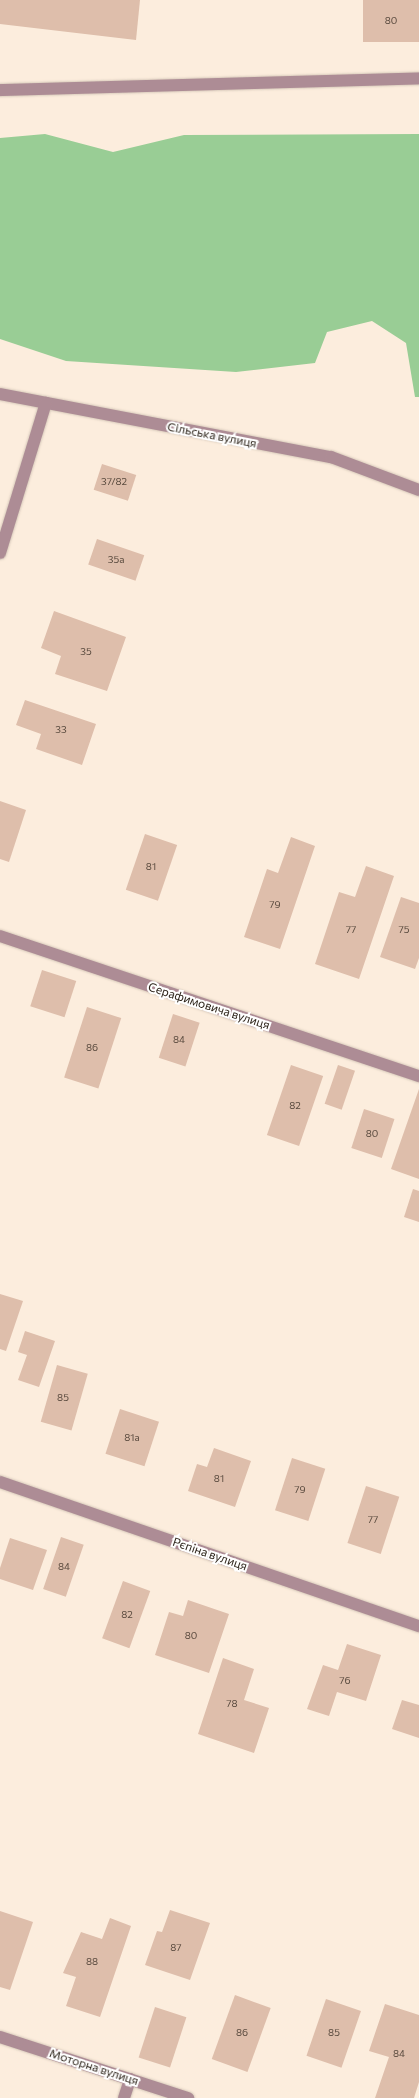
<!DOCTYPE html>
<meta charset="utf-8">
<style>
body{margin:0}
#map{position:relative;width:419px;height:2098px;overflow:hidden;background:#fceddd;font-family:Commissioner,sans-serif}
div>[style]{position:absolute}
.forest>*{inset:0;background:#99cd95}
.building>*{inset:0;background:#debeab;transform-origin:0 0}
.roads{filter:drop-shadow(0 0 1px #d7c9ba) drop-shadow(0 0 1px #d7c9ba)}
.service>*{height:12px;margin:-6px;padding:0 6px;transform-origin:6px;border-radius:6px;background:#ad8c95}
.minor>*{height:12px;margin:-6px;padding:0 6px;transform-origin:6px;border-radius:6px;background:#ad8c95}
span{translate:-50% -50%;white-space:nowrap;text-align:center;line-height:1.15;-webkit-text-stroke:4px #fff;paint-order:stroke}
.number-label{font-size:10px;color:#594a3e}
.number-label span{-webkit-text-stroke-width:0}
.street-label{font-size:12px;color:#2d241a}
</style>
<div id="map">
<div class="forest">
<i style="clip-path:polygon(45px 134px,113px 152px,184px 135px,419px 134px,419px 397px,415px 397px,406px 343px,372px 321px,327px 332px,315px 363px,236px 372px,66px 361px,0 339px,0 138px)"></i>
</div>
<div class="building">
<i style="clip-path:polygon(0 0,140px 0,136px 40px,0 24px)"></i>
<i style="left:363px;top:0;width:56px;height:42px"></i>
<i style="left:102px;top:464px;width:36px;height:27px;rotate:18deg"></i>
<i style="left:97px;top:539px;width:50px;height:27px;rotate:19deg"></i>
<i style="clip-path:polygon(54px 611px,126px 637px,107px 691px,55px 674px,61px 656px,41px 648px)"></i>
<i style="clip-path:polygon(25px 700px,96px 724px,82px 765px,36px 749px,41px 734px,16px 725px)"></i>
<i style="clip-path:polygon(0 801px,26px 810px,9px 862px,0 859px)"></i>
<i style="left:145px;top:834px;width:34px;height:59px;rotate:19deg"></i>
<i style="clip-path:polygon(291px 837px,315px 846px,280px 949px,244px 937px,267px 869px,278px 873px)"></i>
<i style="clip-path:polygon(366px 866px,394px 876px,359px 979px,315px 964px,339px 892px,355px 897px)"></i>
<i style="clip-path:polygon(401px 897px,419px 903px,419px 958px,415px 969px,380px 957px)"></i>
<i style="left:42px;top:970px;width:36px;height:38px;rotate:18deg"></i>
<i style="left:87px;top:1007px;width:36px;height:74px;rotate:18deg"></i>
<i style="left:173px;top:1014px;width:28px;height:46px;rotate:18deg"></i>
<i style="left:291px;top:1065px;width:34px;height:74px;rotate:19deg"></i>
<i style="left:338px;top:1065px;width:18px;height:41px;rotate:19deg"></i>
<i style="clip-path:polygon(419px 1089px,419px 1179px,391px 1169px)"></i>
<i style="left:364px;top:1109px;width:32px;height:41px;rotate:18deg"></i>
<i style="clip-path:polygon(413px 1189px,419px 1191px,419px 1222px,404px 1217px)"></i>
<i style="clip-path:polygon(0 1294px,23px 1301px,6px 1351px,0 1349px)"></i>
<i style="clip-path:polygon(25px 1331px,55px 1341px,39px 1387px,18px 1380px,27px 1355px,18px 1352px)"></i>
<i style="left:57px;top:1365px;width:32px;height:59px;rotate:16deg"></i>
<i style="left:120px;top:1409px;width:41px;height:47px;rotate:18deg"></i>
<i style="clip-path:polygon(214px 1448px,251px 1461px,235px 1507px,188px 1491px,197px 1464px,207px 1467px)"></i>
<i style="left:292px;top:1458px;width:35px;height:55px;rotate:18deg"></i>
<i style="left:366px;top:1486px;width:35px;height:60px;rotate:18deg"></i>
<i style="left:61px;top:1537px;width:24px;height:55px;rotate:19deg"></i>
<i style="clip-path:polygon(10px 1538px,47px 1550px,33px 1590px,0 1579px,0 1568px)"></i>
<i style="left:123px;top:1581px;width:29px;height:61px;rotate:20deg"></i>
<i style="clip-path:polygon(188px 1600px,229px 1614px,209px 1673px,155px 1655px,169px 1612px,183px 1616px)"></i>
<i style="clip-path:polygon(347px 1644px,381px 1655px,366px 1701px,337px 1692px,329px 1716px,307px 1709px,323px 1665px,338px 1670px)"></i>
<i style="clip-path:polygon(223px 1658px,254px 1669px,244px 1700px,269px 1708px,254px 1753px,198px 1734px)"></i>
<i style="clip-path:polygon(402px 1700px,419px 1705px,419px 1738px,392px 1729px)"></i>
<i style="clip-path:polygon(170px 1910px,210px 1923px,190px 1980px,145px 1965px,157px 1931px,162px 1932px)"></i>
<i style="clip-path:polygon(0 1911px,33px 1922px,10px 1990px,0 1987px)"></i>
<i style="clip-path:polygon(110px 1918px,131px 1926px,100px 2017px,66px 2006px,76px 1977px,63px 1973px,81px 1932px,102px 1939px)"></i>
<i style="left:235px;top:1995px;width:38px;height:68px;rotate:20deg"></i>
<i style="left:326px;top:1999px;width:37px;height:60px;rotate:19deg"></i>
<i style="clip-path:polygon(385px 2004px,419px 2015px,419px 2082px,414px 2098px,375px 2098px,389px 2057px,369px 2051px)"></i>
<i style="left:155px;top:2007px;width:33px;height:53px;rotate:18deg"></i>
</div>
<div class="roads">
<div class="service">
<i style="left:0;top:90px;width:419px;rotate:-1.6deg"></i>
</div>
<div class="minor">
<i style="left:0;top:394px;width:337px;rotate:10.8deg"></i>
<i style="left:331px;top:457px;width:94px;rotate:20.6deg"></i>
<i style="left:0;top:553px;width:157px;rotate:-73deg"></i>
<i style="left:0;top:936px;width:442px;rotate:18.5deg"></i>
<i style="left:0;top:1482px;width:443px;rotate:19deg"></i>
<i style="left:0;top:2037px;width:198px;rotate:18deg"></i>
<i style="left:124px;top:2098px;width:20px;rotate:-72deg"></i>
</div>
</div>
<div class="number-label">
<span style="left:391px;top:21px">80</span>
<span style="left:114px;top:482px">37/82</span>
<span style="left:116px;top:560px">35а</span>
<span style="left:86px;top:652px">35</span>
<span style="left:61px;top:730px">33</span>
<span style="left:151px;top:867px">81</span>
<span style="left:275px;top:905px">79</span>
<span style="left:351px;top:930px">77</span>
<span style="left:404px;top:930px">75</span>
<span style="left:179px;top:1040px">84</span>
<span style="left:92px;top:1048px">86</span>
<span style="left:295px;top:1106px">82</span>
<span style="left:372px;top:1134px">80</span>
<span style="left:63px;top:1398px">85</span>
<span style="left:132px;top:1438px">81а</span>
<span style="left:219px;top:1479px">81</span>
<span style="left:300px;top:1490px">79</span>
<span style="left:373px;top:1520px">77</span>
<span style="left:64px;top:1567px">84</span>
<span style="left:127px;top:1615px">82</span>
<span style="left:191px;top:1636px">80</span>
<span style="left:345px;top:1681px">76</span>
<span style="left:232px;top:1704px">78</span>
<span style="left:176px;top:1948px">87</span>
<span style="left:92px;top:1962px">88</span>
<span style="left:242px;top:2033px">86</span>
<span style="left:334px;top:2033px">85</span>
<span style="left:399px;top:2054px">84</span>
</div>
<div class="street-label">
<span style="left:212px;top:435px;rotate:11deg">Сільська вулиця</span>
<span style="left:209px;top:1006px;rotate:18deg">Серафимовича вулиця</span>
<span style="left:210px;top:1554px;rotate:19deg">Рєпіна вулиця</span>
<span style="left:94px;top:2067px;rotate:18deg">Моторна вулиця</span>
</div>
</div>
